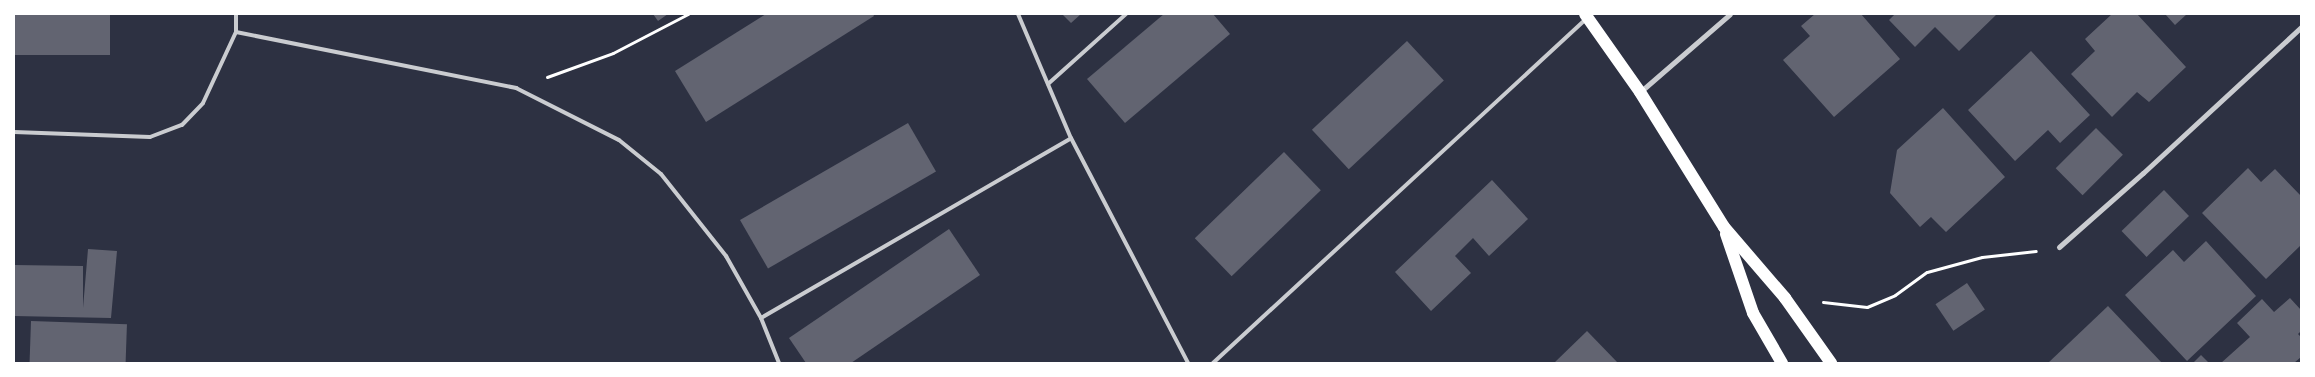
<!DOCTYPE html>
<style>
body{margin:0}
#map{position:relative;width:2315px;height:377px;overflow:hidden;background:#2d3142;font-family:"Space Grotesk",sans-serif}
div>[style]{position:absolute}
.building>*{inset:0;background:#626471;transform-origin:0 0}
.path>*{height:3px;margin:-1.5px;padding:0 1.5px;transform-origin:1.5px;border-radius:1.5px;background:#fff}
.service>*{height:4px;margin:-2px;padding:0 2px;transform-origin:2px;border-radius:2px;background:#caccd0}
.minor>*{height:5px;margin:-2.5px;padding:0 2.5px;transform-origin:2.5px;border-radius:2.5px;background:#caccd0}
.primary>*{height:12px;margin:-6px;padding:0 6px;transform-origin:6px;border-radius:6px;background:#fff}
span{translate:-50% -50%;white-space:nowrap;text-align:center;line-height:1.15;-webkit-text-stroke:4px #fff;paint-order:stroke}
.frame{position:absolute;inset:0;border:15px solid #fff;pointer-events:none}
</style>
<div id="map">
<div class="building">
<i style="left:14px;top:14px;width:96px;height:41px"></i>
<i style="clip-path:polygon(653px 14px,668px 14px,658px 21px)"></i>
<i style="clip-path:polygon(766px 14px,873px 14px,874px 16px,706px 122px,675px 71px)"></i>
<i style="clip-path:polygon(1062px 14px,1081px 14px,1071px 23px)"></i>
<i style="clip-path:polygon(1164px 14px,1213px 14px,1230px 34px,1125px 123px,1087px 79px)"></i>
<i style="clip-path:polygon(1815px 14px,1861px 14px,1900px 59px,1834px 117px,1783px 60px,1810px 36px,1801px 26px)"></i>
<i style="clip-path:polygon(1895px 14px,1997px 14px,1959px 51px,1935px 27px,1915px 47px,1889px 20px)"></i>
<i style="clip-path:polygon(2112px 14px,2137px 14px,2186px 67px,2149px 102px,2137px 92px,2112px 117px,2071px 74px,2095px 51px,2085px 39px)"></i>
<i style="clip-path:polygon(2165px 14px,2187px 14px,2175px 25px)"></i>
<i style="left:1407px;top:41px;width:54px;height:130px;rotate:47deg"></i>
<i style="clip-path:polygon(2031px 51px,2090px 115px,2060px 143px,2048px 130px,2015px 161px,1968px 110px)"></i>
<i style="clip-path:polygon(1943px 108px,2005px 177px,1946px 232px,1931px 217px,1920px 227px,1890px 193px,1897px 150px)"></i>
<i style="left:908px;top:123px;width:56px;height:194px;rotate:60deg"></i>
<i style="left:2096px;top:128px;width:38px;height:57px;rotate:45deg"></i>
<i style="left:1284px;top:152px;width:53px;height:124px;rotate:46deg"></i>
<i style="clip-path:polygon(2248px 168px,2261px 182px,2275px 169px,2301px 196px,2301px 245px,2266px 279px,2202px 213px)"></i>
<i style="clip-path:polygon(1492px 180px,1528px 219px,1489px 256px,1473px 238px,1455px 256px,1471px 273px,1431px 311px,1395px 272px)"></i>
<i style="left:2164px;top:190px;width:36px;height:59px;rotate:46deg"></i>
<i style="clip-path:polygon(949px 229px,980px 275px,851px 363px,806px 363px,789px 338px)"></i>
<i style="clip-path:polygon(2206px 241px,2256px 296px,2187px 361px,2125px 295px,2173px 250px,2184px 262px)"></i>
<i style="clip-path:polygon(88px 249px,117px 251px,111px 318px,14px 316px,14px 265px,83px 266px,83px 308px)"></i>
<i style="left:1967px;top:283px;width:32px;height:38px;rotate:56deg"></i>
<i style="clip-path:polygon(2290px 298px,2301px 310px,2301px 331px,2298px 334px,2301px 337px,2301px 357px,2294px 363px,2221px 363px,2250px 337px,2237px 323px,2262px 299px,2274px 312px)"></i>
<i style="clip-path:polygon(2108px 306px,2162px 363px,2048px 363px)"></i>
<i style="left:31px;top:321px;width:96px;height:42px;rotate:2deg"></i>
<i style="clip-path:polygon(1587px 331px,1618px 363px,1554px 363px)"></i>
<i style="clip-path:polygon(2201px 355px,2209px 363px,2193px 363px)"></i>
</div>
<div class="path">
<i style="left:547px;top:77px;width:70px;rotate:-20deg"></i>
<i style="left:613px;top:53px;width:85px;rotate:-27.5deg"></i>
<i style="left:1823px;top:302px;width:44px;rotate:6.5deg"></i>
<i style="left:1867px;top:307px;width:30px;rotate:-23deg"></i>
<i style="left:1895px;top:295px;width:39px;rotate:-36deg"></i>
<i style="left:1927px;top:272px;width:57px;rotate:-15.3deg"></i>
<i style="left:1982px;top:257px;width:54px;rotate:-6.3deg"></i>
</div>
<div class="service">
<i style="left:236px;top:14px;width:18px;rotate:90deg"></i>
<i style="left:236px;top:32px;width:286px;rotate:11.3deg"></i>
<i style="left:516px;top:88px;width:115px;rotate:26.8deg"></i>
<i style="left:619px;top:140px;width:54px;rotate:39deg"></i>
<i style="left:661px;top:174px;width:105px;rotate:51.6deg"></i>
<i style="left:726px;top:256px;width:71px;rotate:60.6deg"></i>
<i style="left:761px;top:318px;width:48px;rotate:68.2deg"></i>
<i style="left:1018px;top:14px;width:135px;rotate:66.9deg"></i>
<i style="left:1071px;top:138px;width:254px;rotate:62.5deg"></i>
<i style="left:1048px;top:84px;width:105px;rotate:-41.9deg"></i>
<i style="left:14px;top:132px;width:136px;rotate:2.1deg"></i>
<i style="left:150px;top:137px;width:34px;rotate:-21deg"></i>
<i style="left:182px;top:125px;width:30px;rotate:-46deg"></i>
<i style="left:203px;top:103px;width:78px;rotate:-65.1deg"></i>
<i style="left:761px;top:318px;width:358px;rotate:-30.1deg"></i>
<i style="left:1213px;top:363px;width:507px;rotate:-42.68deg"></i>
</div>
<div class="minor">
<i style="left:1640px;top:92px;width:119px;rotate:-40.9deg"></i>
<i style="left:2059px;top:247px;width:112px;rotate:-41.4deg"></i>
<i style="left:2143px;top:173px;width:215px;rotate:-42.7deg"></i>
</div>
<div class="primary">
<i style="left:1585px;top:14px;width:95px;rotate:54.8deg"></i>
<i style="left:1640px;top:92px;width:159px;rotate:58.1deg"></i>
<i style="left:1724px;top:227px;width:94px;rotate:49.3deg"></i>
<i style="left:1785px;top:298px;width:80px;rotate:54.7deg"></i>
<i style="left:1726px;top:234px;width:83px;rotate:71.1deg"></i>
<i style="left:1753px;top:313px;width:58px;rotate:59.9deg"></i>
</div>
<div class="frame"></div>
</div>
